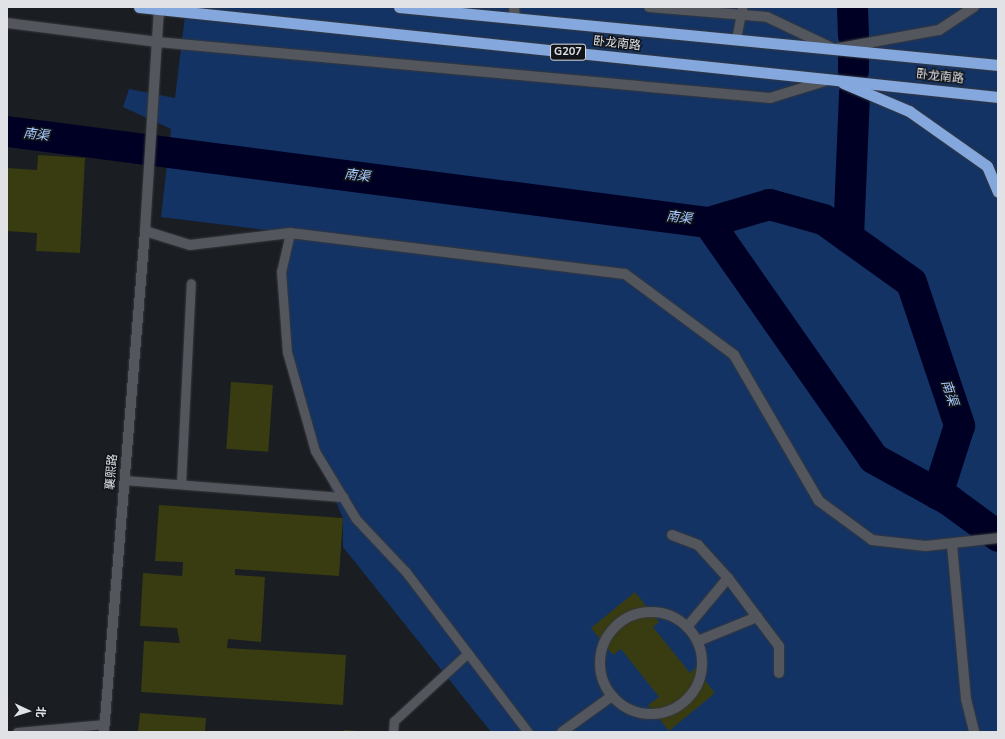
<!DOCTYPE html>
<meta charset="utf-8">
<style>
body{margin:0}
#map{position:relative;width:1005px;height:739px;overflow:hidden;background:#1a1d22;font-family:"Nunito Sans","Noto Sans SC",sans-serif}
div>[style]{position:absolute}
.green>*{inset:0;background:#133365}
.river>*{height:31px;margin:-15.5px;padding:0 15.5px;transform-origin:15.5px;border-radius:15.5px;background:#000024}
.building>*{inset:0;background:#383c10;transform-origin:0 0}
.roads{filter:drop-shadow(0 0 1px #36383b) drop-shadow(0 0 1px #36383b)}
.service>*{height:9px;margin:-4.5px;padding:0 4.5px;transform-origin:4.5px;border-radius:4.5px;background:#53565c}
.pedestrian>*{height:10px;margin:-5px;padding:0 5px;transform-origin:5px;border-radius:5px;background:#53565c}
.pedestrian>.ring{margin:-5px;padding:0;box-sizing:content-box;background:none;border:10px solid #53565c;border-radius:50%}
.minor>*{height:10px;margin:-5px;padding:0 5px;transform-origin:5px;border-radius:5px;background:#53565c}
.tertiary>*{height:10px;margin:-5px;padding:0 5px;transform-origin:5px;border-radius:5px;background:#53565c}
.trunk>*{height:11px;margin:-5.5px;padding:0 5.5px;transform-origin:5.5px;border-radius:5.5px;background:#84a7de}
span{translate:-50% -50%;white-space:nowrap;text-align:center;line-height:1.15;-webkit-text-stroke:3px #111419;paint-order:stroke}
.shield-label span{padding:1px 3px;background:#111419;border:1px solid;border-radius:3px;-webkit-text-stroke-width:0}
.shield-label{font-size:11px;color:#e0e2e6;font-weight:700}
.street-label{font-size:12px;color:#e0e2e6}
.water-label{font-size:13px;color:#a7c9fd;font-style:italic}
.frame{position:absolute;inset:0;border:8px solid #e0e2e6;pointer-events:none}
.north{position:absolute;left:8px;top:691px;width:40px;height:40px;-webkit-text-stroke:3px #111419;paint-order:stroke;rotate:94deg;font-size:11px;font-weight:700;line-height:16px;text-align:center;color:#e0e2e6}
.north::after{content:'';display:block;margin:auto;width:14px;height:18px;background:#e0e2e6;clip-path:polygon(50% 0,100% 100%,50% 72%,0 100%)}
</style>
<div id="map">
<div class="green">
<i style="clip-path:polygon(186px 7px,998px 7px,998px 732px,491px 732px,343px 547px,343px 518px,315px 451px,287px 352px,281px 271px,290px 233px,161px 217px,171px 129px,123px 107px,129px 89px,175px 98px)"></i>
</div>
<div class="river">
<i style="left:852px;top:7px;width:28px;rotate:88deg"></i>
<i style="left:853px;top:56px;width:14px;rotate:90deg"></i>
<i style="left:7px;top:131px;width:707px;rotate:7.4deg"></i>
<i style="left:708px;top:222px;width:288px;rotate:55deg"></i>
<i style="left:873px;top:458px;width:87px;rotate:28.9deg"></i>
<i style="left:949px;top:500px;width:61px;rotate:36.3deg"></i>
<i style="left:708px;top:222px;width:64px;rotate:-16.4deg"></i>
<i style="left:769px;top:204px;width:56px;rotate:15.5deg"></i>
<i style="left:823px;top:219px;width:108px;rotate:35.6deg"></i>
<i style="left:911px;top:282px;width:151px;rotate:71.4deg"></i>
<i style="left:959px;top:425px;width:72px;rotate:107.7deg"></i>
<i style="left:848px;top:237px;width:145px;rotate:-87.6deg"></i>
</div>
<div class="building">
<i style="clip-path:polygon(38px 155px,85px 158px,80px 253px,36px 251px,37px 233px,7px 231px,7px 168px,37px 170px)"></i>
<i style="left:231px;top:382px;width:42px;height:67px;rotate:4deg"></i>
<i style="clip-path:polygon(159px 505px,343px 518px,339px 576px,235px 569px,235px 575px,265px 577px,261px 642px,228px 639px,227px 648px,346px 655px,343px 705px,141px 692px,144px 641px,180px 643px,177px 628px,140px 626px,143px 573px,182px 576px,183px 562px,155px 561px)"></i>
<i style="clip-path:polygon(635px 592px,659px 622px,653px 627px,690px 673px,695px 668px,715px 693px,669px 731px,648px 705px,659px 697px,621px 649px,613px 655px,591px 628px)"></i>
<i style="clip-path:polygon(140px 713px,206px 718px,205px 732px,138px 732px)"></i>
<i style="clip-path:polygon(344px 730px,361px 731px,361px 732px,344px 732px)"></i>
</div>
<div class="roads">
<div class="service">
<i style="left:736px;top:39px;width:33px;rotate:-79deg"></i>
<i style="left:290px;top:233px;width:39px;rotate:103deg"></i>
<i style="left:281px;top:271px;width:81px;rotate:85.8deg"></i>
<i style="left:287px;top:352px;width:103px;rotate:74.2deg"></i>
<i style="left:315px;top:451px;width:79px;rotate:58.9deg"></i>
<i style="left:356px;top:519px;width:73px;rotate:46.7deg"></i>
<i style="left:406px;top:572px;width:201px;rotate:52.7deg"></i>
<i style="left:125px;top:480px;width:219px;rotate:4.5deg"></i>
<i style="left:181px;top:484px;width:201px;rotate:-87.2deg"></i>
<i style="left:17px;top:732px;width:88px;rotate:-5.2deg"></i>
<i style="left:393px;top:732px;width:11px;rotate:-85deg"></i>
<i style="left:394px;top:721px;width:100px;rotate:-42.6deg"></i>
</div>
<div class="pedestrian">
<i style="left:514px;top:7px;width:11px;rotate:85deg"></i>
<i style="left:145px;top:231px;width:47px;rotate:17.3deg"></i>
<i style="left:190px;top:245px;width:101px;rotate:-6.8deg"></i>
<i style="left:290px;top:233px;width:337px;rotate:7deg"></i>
<i style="left:625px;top:274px;width:136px;rotate:36.6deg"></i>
<i style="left:734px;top:355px;width:169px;rotate:59.8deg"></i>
<i style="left:819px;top:501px;width:66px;rotate:36.3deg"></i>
<i style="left:872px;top:540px;width:54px;rotate:6.3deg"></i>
<i style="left:926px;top:546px;width:72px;rotate:-6.3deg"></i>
<i style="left:672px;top:535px;width:28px;rotate:21deg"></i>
<i style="left:698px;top:545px;width:45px;rotate:47.7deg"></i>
<i style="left:728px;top:578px;width:64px;rotate:129.9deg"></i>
<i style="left:952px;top:545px;width:155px;rotate:84.8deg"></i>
<i style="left:966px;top:699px;width:34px;rotate:76deg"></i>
<i style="left:728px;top:578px;width:49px;rotate:53.4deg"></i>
<i class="ring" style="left:600px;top:612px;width:92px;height:92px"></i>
<i style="left:698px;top:641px;width:64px;rotate:-22.1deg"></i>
<i style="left:757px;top:617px;width:36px;rotate:53deg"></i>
<i style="left:779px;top:646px;width:27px;rotate:90deg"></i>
<i style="left:562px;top:732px;width:62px;rotate:-35.8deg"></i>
</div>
<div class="minor">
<i style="left:104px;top:732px;width:503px;rotate:-85.32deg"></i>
<i style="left:145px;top:231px;width:221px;rotate:-86.4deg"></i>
</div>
<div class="tertiary">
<i style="left:649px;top:7px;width:118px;rotate:4.8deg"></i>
<i style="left:767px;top:17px;width:74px;rotate:25.5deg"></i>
<i style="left:834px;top:49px;width:107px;rotate:-10.3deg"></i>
<i style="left:939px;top:30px;width:42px;rotate:-33.3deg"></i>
<i style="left:7px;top:23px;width:151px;rotate:7.2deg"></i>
<i style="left:157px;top:42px;width:616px;rotate:5.22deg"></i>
<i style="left:770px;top:98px;width:61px;rotate:-17.2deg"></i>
</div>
<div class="trunk">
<i style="left:139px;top:7px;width:864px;rotate:5.98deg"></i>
<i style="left:399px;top:7px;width:602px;rotate:5.53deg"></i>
<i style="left:843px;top:83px;width:72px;rotate:23deg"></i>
<i style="left:909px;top:111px;width:95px;rotate:35.2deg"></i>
<i style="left:987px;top:166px;width:28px;rotate:67deg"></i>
</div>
</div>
<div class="shield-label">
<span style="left:568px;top:52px">G207</span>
</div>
<div class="street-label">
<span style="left:617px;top:44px;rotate:6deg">卧龙南路</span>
<span style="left:940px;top:77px;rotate:6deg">卧龙南路</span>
<span style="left:112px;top:472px;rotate:-85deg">襄熙路</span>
</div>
<div class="water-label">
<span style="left:36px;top:135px;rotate:7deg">南渠</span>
<span style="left:357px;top:176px;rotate:7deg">南渠</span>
<span style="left:679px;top:218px;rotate:7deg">南渠</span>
<span style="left:949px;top:393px;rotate:71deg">南渠</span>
</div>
<div class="frame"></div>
<div class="north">北</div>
</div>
